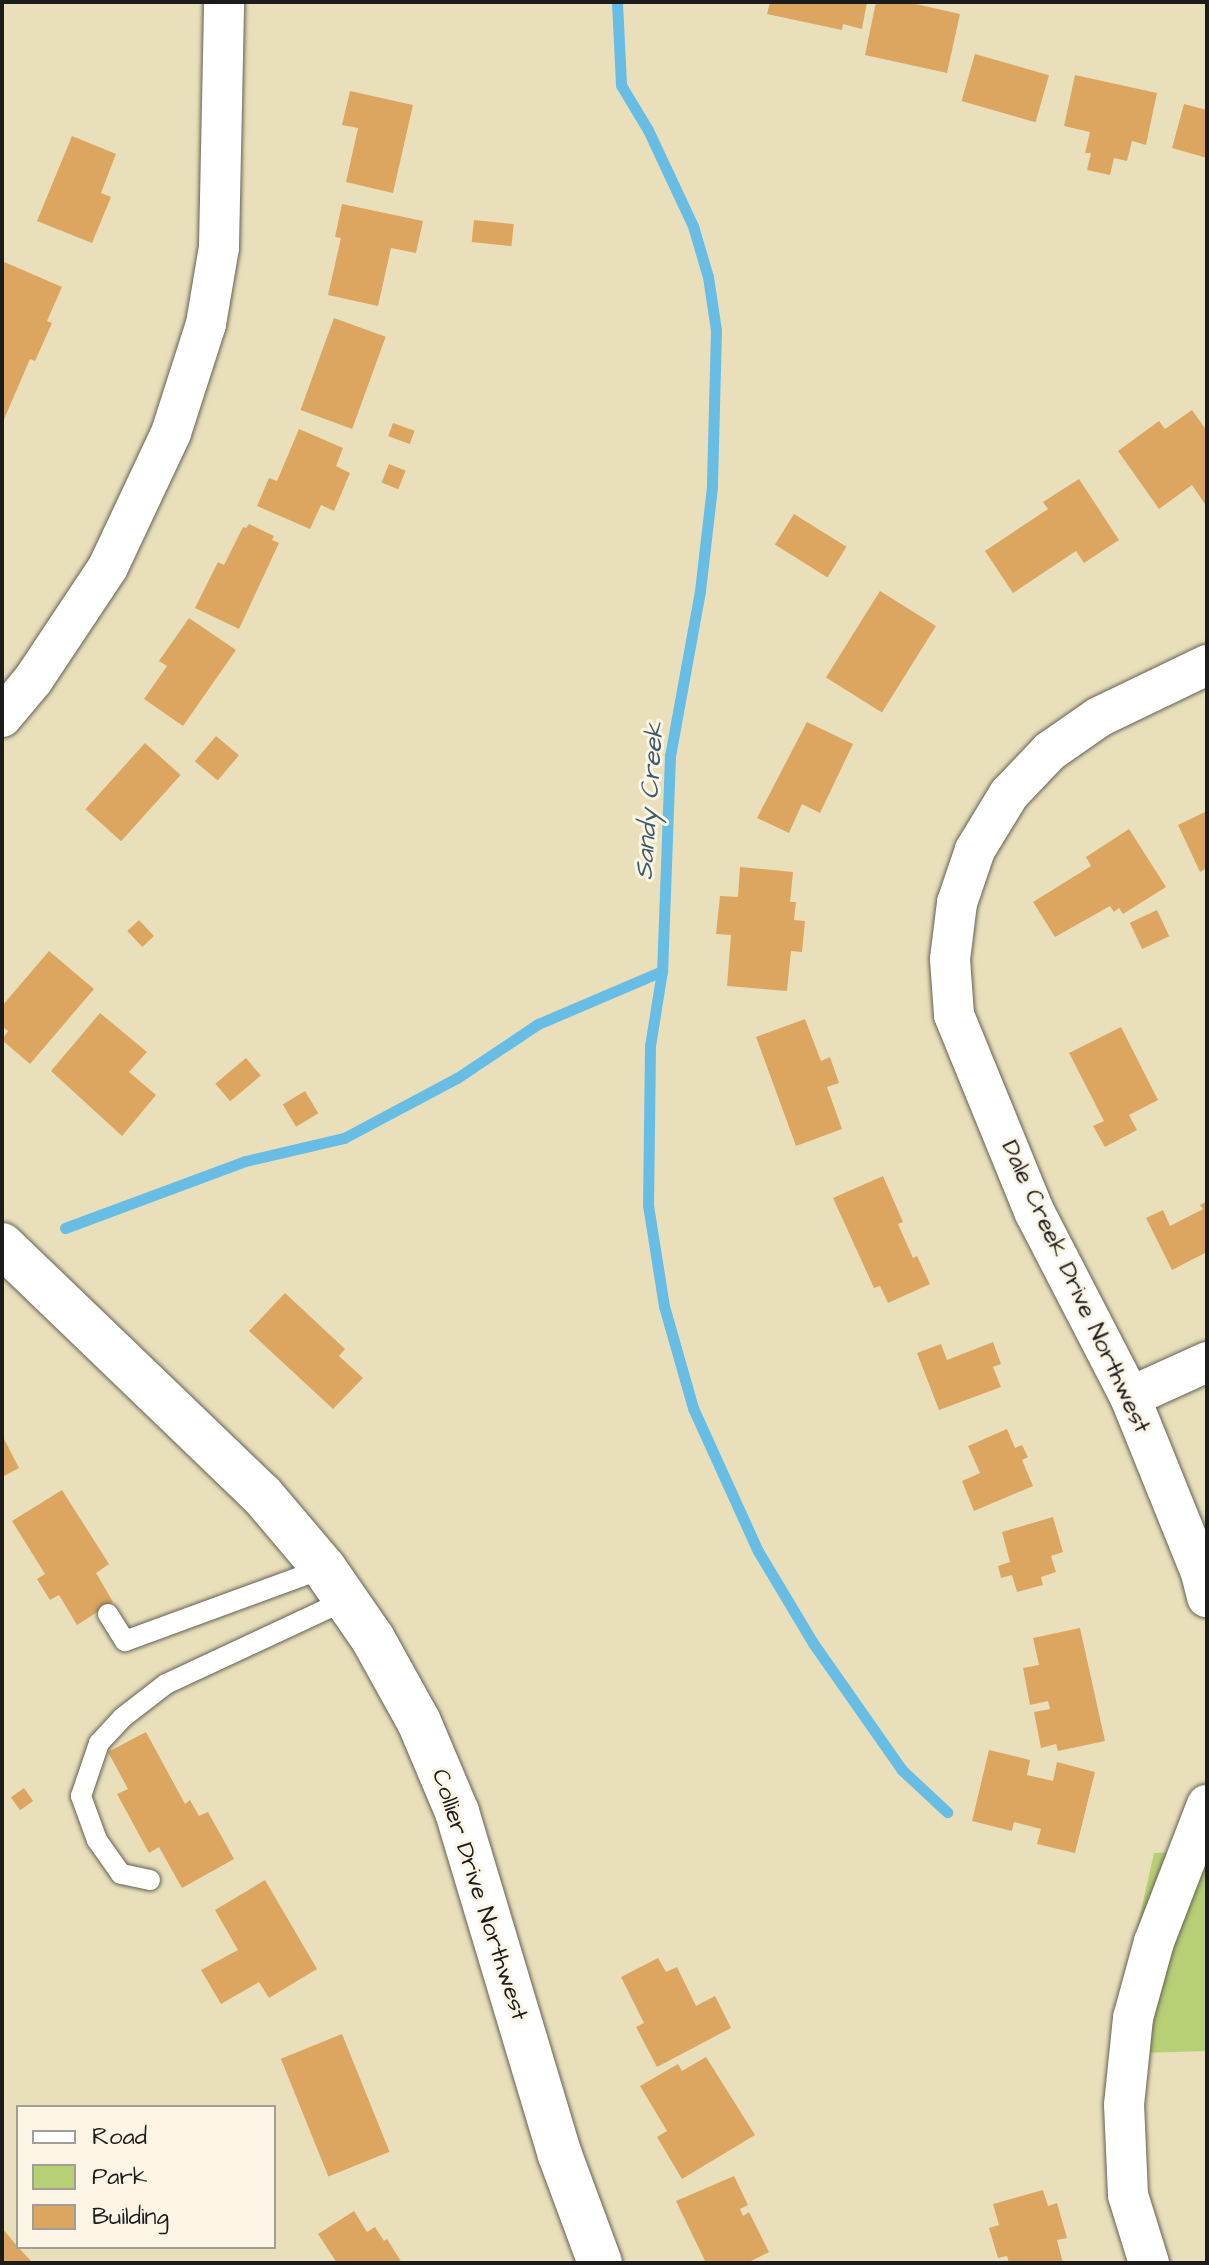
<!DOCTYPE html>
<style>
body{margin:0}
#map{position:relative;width:1209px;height:2265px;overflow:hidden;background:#e9e0bb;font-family:"Architects Daughter",sans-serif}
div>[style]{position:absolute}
.green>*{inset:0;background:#b7cf75}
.stream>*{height:11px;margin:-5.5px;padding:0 5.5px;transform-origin:5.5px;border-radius:5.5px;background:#68bde4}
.building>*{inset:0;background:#dca661;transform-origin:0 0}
.roads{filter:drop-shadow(0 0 2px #646154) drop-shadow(0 0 2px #646154)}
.lane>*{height:20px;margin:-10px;padding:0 10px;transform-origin:10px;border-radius:10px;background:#fff}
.street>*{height:40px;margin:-20px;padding:0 20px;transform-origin:20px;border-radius:20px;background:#fff}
.secondary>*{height:44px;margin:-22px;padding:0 22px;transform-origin:22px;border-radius:22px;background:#fff}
span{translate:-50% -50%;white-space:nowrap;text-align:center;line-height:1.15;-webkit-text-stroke:6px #fcf5e5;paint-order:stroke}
.street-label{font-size:24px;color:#1c1c1c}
.water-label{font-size:26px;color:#3a5c6c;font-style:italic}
.frame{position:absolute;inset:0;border:4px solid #1c1c1c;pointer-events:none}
.legend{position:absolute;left:16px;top:2105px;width:260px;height:144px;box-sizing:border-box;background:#fcf5e5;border:2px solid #a29e95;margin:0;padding:10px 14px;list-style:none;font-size:24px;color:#1c1c1c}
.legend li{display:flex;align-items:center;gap:16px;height:40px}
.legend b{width:40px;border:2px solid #a29e95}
</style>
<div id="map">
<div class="green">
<i style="clip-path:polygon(1207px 1851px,1207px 2051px,1109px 2054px,1154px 1853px)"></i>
</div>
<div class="stream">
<i style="left:617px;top:2px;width:83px;rotate:87.2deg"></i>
<i style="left:621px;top:85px;width:52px;rotate:59deg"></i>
<i style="left:648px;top:130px;width:106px;rotate:64.9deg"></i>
<i style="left:693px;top:226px;width:53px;rotate:73.6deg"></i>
<i style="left:708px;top:277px;width:54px;rotate:81.4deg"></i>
<i style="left:716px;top:330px;width:157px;rotate:91.5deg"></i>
<i style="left:712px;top:487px;width:105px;rotate:96.6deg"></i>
<i style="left:700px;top:591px;width:168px;rotate:100.3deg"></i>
<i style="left:670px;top:756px;width:215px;rotate:92.1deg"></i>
<i style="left:662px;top:971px;width:76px;rotate:99.1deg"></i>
<i style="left:650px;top:1046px;width:159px;rotate:90.7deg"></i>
<i style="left:648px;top:1205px;width:102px;rotate:81deg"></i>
<i style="left:664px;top:1306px;width:106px;rotate:74.1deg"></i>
<i style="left:693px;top:1408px;width:157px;rotate:65.6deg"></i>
<i style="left:758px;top:1551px;width:107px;rotate:59.1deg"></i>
<i style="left:813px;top:1643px;width:155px;rotate:55deg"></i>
<i style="left:902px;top:1770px;width:62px;rotate:43deg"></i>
<i style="left:65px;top:1228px;width:192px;rotate:-20.4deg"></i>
<i style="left:245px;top:1161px;width:102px;rotate:-13.1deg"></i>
<i style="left:344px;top:1138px;width:128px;rotate:-28deg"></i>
<i style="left:457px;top:1078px;width:97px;rotate:-33.7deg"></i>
<i style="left:538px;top:1024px;width:135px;rotate:-23.1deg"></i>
</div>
<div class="building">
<i style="clip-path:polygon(770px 2px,867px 2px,862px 29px,843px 24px,842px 30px,767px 14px)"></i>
<i style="clip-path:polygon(876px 2px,907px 2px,960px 14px,947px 73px,865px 55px)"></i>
<i style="left:975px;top:54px;width:77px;height:49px;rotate:16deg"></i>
<i style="clip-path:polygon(1075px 75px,1157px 93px,1146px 145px,1132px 141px,1127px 161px,1114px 158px,1110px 175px,1087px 170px,1091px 153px,1085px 153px,1090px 132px,1064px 126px)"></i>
<i style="clip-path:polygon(350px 91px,413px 105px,393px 193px,346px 182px,358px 128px,342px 125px)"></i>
<i style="clip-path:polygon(1184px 104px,1207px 110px,1207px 158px,1172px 148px)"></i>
<i style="clip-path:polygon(72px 136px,116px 154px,101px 193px,111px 197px,92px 243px,37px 221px)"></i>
<i style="clip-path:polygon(342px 204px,423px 221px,416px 253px,391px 248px,378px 306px,328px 295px,341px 238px,335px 237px)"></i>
<i style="left:474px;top:220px;width:40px;height:22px;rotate:6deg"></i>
<i style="clip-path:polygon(2px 261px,62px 287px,47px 321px,52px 323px,35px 361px,30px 359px,2px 424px)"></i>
<i style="left:334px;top:318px;width:55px;height:98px;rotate:20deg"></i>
<i style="clip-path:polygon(1192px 410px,1207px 431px,1207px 507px,1192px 485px,1159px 509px,1118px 451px,1159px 421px,1165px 429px)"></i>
<i style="left:393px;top:423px;width:23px;height:14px;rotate:20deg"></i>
<i style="clip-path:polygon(299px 429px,343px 448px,336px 466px,350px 473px,334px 511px,321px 505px,310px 529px,257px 506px,269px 478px,277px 481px)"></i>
<i style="left:389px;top:464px;width:18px;height:20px;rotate:22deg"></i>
<i style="clip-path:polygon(1079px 479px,1119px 540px,1084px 563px,1076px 551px,1013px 593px,985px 551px,1048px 509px,1043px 502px)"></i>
<i style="left:794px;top:514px;width:62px;height:36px;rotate:32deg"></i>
<i style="clip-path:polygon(249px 524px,274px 536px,272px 540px,279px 543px,239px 629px,195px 608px,218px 562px,224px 565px,243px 527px,246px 528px)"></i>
<i style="left:880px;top:591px;width:66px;height:102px;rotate:32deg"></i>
<i style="clip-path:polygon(189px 618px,236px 650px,183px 726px,144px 699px,167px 666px,159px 661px)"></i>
<i style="clip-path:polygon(807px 722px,853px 744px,820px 813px,802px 804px,789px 833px,757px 818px)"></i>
<i style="left:216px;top:736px;width:30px;height:33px;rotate:40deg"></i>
<i style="left:145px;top:743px;width:48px;height:89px;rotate:42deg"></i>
<i style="clip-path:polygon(1207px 811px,1207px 868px,1200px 872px,1178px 825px)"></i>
<i style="clip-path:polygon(1129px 829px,1166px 887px,1123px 914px,1119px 908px,1114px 912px,1110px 906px,1055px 937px,1033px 902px,1091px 866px,1086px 857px)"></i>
<i style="clip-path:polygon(740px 867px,793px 872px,790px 902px,796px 902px,794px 920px,805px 921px,802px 952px,791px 951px,787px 991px,727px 986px,731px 935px,716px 934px,720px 896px,738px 897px)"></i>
<i style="left:1157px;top:910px;width:29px;height:30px;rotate:65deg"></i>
<i style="left:139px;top:920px;width:22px;height:16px;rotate:47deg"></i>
<i style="clip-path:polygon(49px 951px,94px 989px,30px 1064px,2px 1040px,8px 1031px,2px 1026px,2px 1006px)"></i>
<i style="clip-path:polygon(100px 1013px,147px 1052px,129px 1072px,156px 1095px,122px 1136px,51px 1071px)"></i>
<i style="clip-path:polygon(805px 1019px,821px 1061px,830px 1057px,839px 1083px,827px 1087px,842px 1129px,796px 1146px,756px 1037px)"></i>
<i style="clip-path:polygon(1121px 1027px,1158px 1100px,1129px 1115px,1137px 1130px,1105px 1147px,1093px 1126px,1104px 1121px,1069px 1053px)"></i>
<i style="left:246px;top:1058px;width:23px;height:40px;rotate:50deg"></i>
<i style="left:305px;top:1091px;width:26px;height:26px;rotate:59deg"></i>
<i style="clip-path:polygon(883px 1176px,903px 1222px,898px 1224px,913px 1258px,917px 1256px,930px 1284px,888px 1303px,880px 1286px,874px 1288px,833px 1198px)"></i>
<i style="clip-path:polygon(1207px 1201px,1207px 1252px,1172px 1270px,1146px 1218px,1163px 1210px,1170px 1226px,1203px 1209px,1200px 1205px)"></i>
<i style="clip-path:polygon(285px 1293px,345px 1349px,339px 1356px,363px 1378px,333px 1409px,249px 1331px)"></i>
<i style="clip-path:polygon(993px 1342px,1001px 1364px,993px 1367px,1001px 1387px,939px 1410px,917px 1353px,941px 1344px,947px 1360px)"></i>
<i style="clip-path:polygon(1007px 1429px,1015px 1448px,1022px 1445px,1028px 1457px,1022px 1460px,1033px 1486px,974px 1511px,962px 1481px,980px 1473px,968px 1446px)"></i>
<i style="clip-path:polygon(2px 1435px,19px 1468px,2px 1477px)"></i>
<i style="clip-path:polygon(62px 1490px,109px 1564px,96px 1573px,113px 1602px,77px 1625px,59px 1595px,50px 1600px,37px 1579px,45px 1574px,12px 1521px)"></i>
<i style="clip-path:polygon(1053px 1517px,1063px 1552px,1051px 1556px,1056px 1572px,1041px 1577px,1043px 1585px,1017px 1592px,1012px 1575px,1001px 1578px,998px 1566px,1010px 1562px,1002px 1532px)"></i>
<i style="clip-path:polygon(1080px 1628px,1105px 1741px,1058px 1751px,1056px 1744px,1041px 1748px,1034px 1712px,1050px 1709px,1048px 1701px,1030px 1705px,1023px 1668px,1039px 1665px,1033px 1638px)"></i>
<i style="clip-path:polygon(146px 1732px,185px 1804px,190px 1800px,199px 1816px,208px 1812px,234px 1859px,182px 1888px,159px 1847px,149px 1853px,117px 1794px,128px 1789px,108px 1752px)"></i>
<i style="clip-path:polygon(989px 1750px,1030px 1760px,1027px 1775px,1053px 1781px,1057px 1762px,1095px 1772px,1075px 1853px,1037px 1844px,1041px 1829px,1014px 1822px,1012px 1831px,972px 1821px)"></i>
<i style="left:24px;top:1788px;width:16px;height:16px;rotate:55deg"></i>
<i style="clip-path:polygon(265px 1880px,317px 1969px,269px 1998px,259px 1982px,221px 2004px,201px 1970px,238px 1950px,215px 1910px)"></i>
<i style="clip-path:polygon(658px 1958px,666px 1972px,677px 1967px,696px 2006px,715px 1996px,731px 2028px,657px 2067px,636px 2027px,644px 2023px,621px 1977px)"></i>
<i style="left:342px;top:2034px;width:127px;height:66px;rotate:68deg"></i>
<i style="clip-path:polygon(706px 2057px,755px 2135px,682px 2179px,657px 2137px,667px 2131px,640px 2086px,678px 2064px,682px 2071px)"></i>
<i style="clip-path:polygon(734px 2176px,748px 2205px,740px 2209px,743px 2216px,749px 2212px,769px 2252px,747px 2263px,706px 2263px,676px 2201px)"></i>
<i style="clip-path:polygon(1043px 2190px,1048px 2206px,1057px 2203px,1067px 2238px,1057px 2240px,1063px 2263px,1009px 2263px,1007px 2256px,998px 2258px,989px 2228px,999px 2225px,993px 2204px)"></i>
<i style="clip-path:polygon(354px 2211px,367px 2232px,375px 2227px,384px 2241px,387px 2239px,402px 2263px,337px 2263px,318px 2234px)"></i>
<i style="clip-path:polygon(2px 2228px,18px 2247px,33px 2263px,2px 2263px)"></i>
</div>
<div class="roads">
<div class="lane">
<i style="left:108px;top:1614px;width:32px;rotate:58deg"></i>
<i style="left:125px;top:1641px;width:212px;rotate:-20.1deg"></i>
<i style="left:150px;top:1880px;width:30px;rotate:-168deg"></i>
<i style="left:121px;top:1874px;width:42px;rotate:-125.2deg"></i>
<i style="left:97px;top:1840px;width:47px;rotate:-110deg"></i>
<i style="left:81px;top:1796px;width:56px;rotate:-71.2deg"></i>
<i style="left:99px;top:1743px;width:34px;rotate:-47deg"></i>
<i style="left:122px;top:1718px;width:56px;rotate:-37.7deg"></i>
<i style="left:166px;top:1684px;width:199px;rotate:-25deg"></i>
</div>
<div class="street">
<i style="left:1207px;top:665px;width:120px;rotate:154.3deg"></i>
<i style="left:1099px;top:717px;width:60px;rotate:145.2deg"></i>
<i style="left:1050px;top:751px;width:59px;rotate:133.6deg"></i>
<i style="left:1009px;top:794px;width:66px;rotate:121.3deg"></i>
<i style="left:975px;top:850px;width:56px;rotate:108.8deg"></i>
<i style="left:957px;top:903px;width:56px;rotate:97.1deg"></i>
<i style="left:950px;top:959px;width:56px;rotate:85.9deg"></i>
<i style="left:954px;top:1015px;width:214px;rotate:67.8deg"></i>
<i style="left:1035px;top:1213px;width:207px;rotate:62.7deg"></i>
<i style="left:1130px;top:1397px;width:190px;rotate:68deg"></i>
<i style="left:1201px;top:1573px;width:25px;rotate:76deg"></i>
<i style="left:2px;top:717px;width:48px;rotate:-50deg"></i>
<i style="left:33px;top:680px;width:136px;rotate:-56.4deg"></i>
<i style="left:108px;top:567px;width:148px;rotate:-64.8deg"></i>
<i style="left:171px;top:433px;width:114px;rotate:-72.2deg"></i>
<i style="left:206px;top:324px;width:78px;rotate:-80.4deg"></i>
<i style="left:219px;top:247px;width:245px;rotate:-88.8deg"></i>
<i style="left:1130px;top:1397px;width:85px;rotate:-24.4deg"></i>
<i style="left:1149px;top:2263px;width:71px;rotate:-107.2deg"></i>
<i style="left:1128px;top:2195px;width:90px;rotate:-92.5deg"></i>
<i style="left:1124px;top:2105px;width:87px;rotate:-84.1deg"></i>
<i style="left:1133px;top:2018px;width:79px;rotate:-74.6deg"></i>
<i style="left:1154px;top:1942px;width:147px;rotate:-68.9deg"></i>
</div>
<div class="secondary">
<i style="left:2px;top:1245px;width:361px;rotate:43.9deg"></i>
<i style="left:262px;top:1495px;width:96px;rotate:49.7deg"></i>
<i style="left:324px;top:1568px;width:86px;rotate:55.4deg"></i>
<i style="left:373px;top:1639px;width:95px;rotate:61deg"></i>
<i style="left:419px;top:1722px;width:98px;rotate:67.1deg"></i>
<i style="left:457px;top:1812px;width:358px;rotate:73.3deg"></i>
<i style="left:560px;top:2155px;width:115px;rotate:69.7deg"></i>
</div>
</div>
<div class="street-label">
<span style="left:1075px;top:1287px;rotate:65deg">Dale Creek Drive Northwest</span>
<span style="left:479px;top:1895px;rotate:72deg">Collier Drive Northwest</span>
</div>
<div class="water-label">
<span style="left:650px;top:801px;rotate:-86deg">Sandy Creek</span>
</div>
<div class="frame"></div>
<ul class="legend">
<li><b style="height:10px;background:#fff"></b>Road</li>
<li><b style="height:22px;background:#b7cf75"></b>Park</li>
<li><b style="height:22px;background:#dca661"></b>Building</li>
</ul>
</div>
